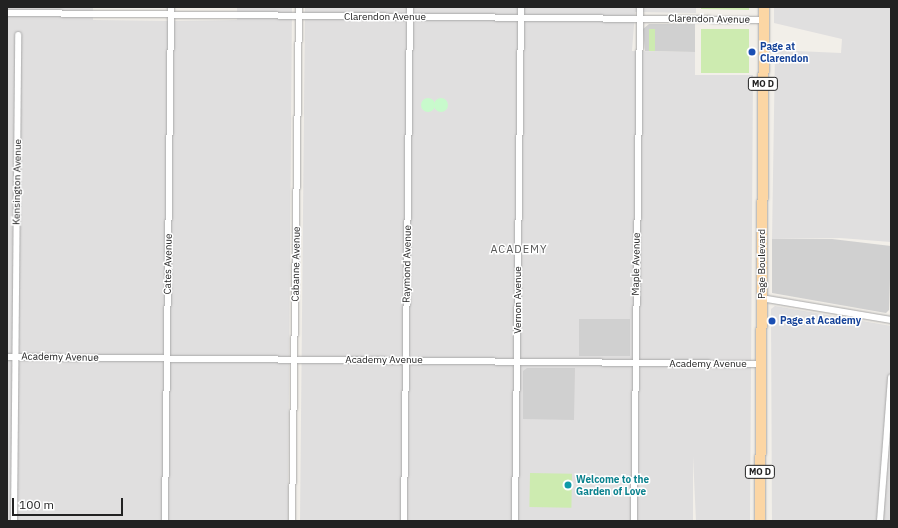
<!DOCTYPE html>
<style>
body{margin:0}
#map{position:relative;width:898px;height:528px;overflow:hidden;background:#f2efe9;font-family:"IBM Plex Sans",sans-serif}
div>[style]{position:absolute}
.residential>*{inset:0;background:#e0dfdf}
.religious>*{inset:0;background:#d0d0d0;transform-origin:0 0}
.grass>*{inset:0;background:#cdebb0;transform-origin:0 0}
.park>*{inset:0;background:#c8facc}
.round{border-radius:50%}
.roads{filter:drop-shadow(0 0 1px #a9a9a9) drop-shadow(0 0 1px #a9a9a9)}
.street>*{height:6px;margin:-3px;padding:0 3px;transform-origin:3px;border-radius:3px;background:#fff}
.primary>*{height:10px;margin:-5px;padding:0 5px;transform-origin:5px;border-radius:5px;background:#fcd6a4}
.dots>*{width:11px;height:11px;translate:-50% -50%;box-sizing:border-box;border:2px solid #fff;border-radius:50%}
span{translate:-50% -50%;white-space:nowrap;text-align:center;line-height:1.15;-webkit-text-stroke:3px #fff;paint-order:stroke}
.shield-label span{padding:1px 3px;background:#fff;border:1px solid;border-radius:3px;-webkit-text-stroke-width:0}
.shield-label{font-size:9px;color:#222;font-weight:700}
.street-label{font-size:10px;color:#222}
.transit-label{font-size:10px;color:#164399;font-weight:700}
.left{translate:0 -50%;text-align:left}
.culture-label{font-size:10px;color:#0d838f;font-weight:700}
.neighbourhood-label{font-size:11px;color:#555;letter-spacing:1px}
.frame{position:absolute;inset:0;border:8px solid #222;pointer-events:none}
.scale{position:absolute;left:12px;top:498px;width:111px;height:18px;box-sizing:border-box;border:2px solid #222;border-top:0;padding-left:5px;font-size:12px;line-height:14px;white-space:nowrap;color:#222;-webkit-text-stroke:3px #fff;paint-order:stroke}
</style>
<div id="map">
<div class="residential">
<i style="clip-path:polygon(7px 7px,93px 7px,93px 20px,175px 21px,237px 20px,237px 7px,292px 7px,288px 521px,7px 521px)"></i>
<i style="clip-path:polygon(305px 7px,696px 7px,696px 13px,635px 12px,632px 51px,695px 52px,695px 75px,753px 75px,750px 521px,696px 521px,693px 456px,693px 521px,300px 521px)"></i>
<i style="clip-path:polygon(774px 7px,891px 7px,891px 242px,840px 238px,772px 239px,775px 50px,841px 53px,842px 39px,774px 23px)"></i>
<i style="clip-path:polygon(775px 306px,891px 326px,891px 521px,772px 521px,771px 309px)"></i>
</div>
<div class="religious">
<i style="clip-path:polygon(649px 24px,695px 24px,695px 52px,645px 51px,643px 29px)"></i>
<i style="clip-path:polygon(772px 239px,832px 239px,891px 246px,889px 310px,886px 313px,772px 293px)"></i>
<i style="left:579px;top:319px;width:51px;height:37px"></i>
<i style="clip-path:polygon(527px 368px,575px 368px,574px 420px,523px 419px,523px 371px)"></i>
</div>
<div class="grass">
<i style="clip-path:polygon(701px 7px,749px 7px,749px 10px,701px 9px)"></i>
<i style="left:649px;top:29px;width:6px;height:22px"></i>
<i style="left:701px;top:29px;width:48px;height:44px"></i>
<i style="left:530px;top:473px;width:42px;height:34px;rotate:1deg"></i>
</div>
<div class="park">
<i class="round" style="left:421px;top:98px;width:14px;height:14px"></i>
<i class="round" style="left:434px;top:98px;width:14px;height:14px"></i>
</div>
<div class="roads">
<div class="street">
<i style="left:7px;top:13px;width:757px;rotate:0.53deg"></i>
<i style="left:761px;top:298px;width:132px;rotate:9.6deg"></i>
<i style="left:7px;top:357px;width:754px;rotate:0.53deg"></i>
<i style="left:14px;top:521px;width:486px;rotate:-89.5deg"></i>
<i style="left:165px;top:521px;width:514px;rotate:-89.33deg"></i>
<i style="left:292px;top:521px;width:514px;rotate:-89.22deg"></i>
<i style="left:404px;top:521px;width:514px;rotate:-89.33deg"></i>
<i style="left:515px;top:521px;width:514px;rotate:-89.33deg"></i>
<i style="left:634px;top:521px;width:514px;rotate:-89.33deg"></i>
<i style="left:880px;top:521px;width:144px;rotate:-85.6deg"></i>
</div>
<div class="primary">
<i style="left:760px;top:521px;width:514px;rotate:-89.55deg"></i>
</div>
</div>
<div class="dots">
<i style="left:752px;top:52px;background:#1a4fb4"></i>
<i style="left:772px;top:321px;background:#1a4fb4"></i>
<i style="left:568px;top:485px;background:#0f9aa8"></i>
</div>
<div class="shield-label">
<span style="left:763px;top:84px">MO D</span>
<span style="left:760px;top:472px">MO D</span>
</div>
<div class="street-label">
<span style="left:385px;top:17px">Clarendon Avenue</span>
<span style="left:709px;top:19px;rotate:1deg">Clarendon Avenue</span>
<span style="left:17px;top:182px;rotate:-89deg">Kensington Avenue</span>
<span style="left:168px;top:264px;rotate:-89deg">Cates Avenue</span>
<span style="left:296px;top:264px;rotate:-89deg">Cabanne Avenue</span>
<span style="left:407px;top:264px;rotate:-89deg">Raymond Avenue</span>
<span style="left:636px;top:264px;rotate:-89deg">Maple Avenue</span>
<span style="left:762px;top:264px;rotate:-90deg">Page Boulevard</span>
<span style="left:518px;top:300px;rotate:-90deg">Vernon Avenue</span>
<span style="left:60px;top:357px;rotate:1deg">Academy Avenue</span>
<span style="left:384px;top:360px">Academy Avenue</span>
<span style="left:708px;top:364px">Academy Avenue</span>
</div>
<div class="transit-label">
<span class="left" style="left:760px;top:52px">Page at<br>Clarendon</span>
<span class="left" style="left:780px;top:321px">Page at Academy</span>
</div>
<div class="culture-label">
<span class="left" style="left:576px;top:485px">Welcome to the<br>Garden of Love</span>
</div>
<div class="neighbourhood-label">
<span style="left:519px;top:249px">ACADEMY</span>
</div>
<div class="frame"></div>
<div class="scale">100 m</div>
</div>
